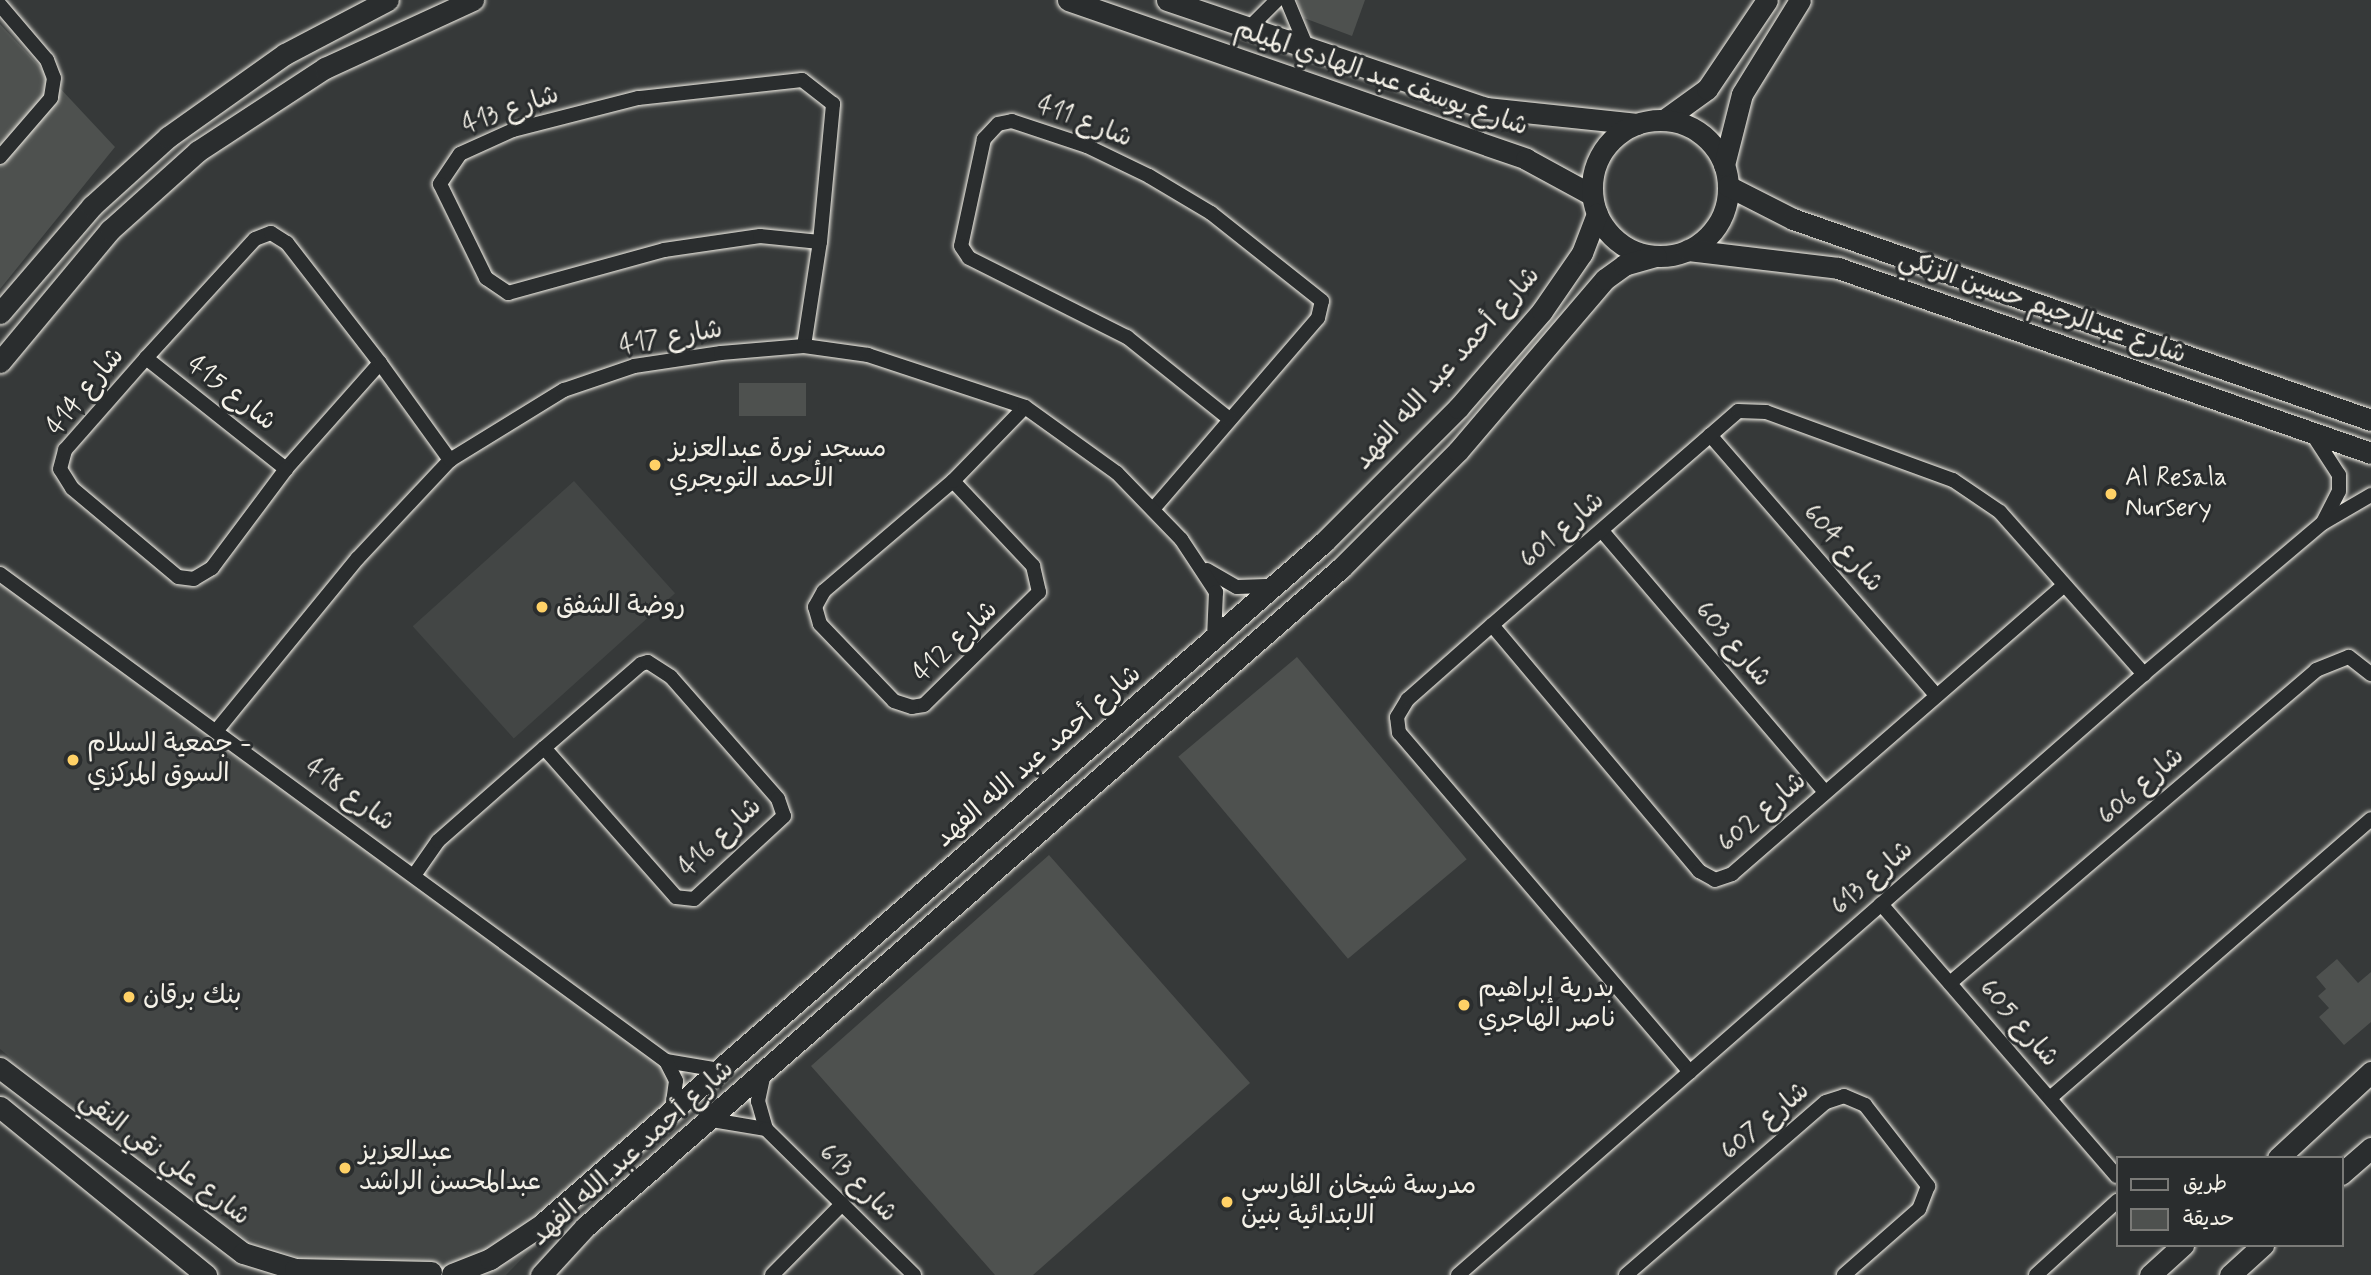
<!DOCTYPE html>
<meta charset="utf-8">
<style>
body{margin:0}
#map{position:relative;width:2371px;height:1275px;overflow:hidden;background:#363939;font-family:Mynerve,"Playpen Sans Arabic",sans-serif}
div>[style]{position:absolute}
.built>*{inset:0;background:#434645;transform-origin:0 0}
.green>*{inset:0;background:#4e514f;transform-origin:0 0}
.roads{filter:drop-shadow(0 0 2px #f4f1e8) drop-shadow(0 0 2px #f4f1e8)}
.street>*{height:14px;margin:-7px;padding:0 7px;transform-origin:7px;border-radius:7px;background:#2a2d2e}
.secondary>*{height:21px;margin:-10.5px;padding:0 10.5px;transform-origin:10.5px;border-radius:10.5px;background:#2a2d2e}
.secondary>.ring{margin:-10.5px;padding:0;box-sizing:content-box;background:none;border:21px solid #2a2d2e;border-radius:50%}
.dots>*{width:19px;height:19px;translate:-50% -50%;box-sizing:border-box;border:4px solid #2a2d2e;border-radius:50%}
span{translate:-50% -50%;white-space:nowrap;text-align:center;line-height:1.15;-webkit-text-stroke:6px #2a2d2e;paint-order:stroke}
.street-label{font-size:26px;color:#f4f1e8}
.poi-label{font-size:26px;color:#f4f1e8}
.left{translate:0 -50%;text-align:left}
.legend{position:absolute;left:2116px;top:1156px;width:228px;height:91px;box-sizing:border-box;background:#2a2d2e;border:2px solid #7b7b78;margin:0;padding:9px 12px;list-style:none;font-size:21px;color:#f4f1e8}
.legend li{display:flex;align-items:center;gap:14px;height:35px}
.legend b{width:35px;border:2px solid #7b7b78}
</style>
<div id="map">
<div class="built">
<i style="left:574px;top:481px;width:151px;height:217px;rotate:48deg"></i>
<i style="clip-path:polygon(0 583px,666px 1061px,674px 1104px,506px 1275px,345px 1275px,245px 1238px,157px 1178px,0 1049px)"></i>
</div>
<div class="green">
<i style="clip-path:polygon(1297px 0,1365px 0,1352px 36px,1304px 18px)"></i>
<i style="clip-path:polygon(0 24px,115px 147px,0 289px)"></i>
<i style="left:806px;top:383px;width:33px;height:67px;rotate:90deg"></i>
<i style="left:1297px;top:657px;width:264px;height:155px;rotate:50deg"></i>
<i style="clip-path:polygon(1049px 855px,1250px 1083px,1033px 1275px,995px 1275px,811px 1066px)"></i>
<i style="clip-path:polygon(2337px 959px,2358px 983px,2371px 972px,2371px 1022px,2344px 1045px,2319px 1017px,2329px 1008px,2318px 996px,2326px 989px,2316px 977px)"></i>
</div>
<div class="roads">
<div class="street">
<i style="left:1287px;top:0;width:52px;rotate:67.4deg"></i>
<i style="left:0;top:5px;width:72px;rotate:49.5deg"></i>
<i style="left:47px;top:60px;width:19px;rotate:69deg"></i>
<i style="left:54px;top:78px;width:20px;rotate:99deg"></i>
<i style="left:51px;top:98px;width:78px;rotate:130.8deg"></i>
<i style="left:1249px;top:28px;width:40px;rotate:-45deg"></i>
<i style="left:804px;top:346px;width:105px;rotate:-81.3deg"></i>
<i style="left:820px;top:242px;width:139px;rotate:-84.6deg"></i>
<i style="left:833px;top:104px;width:39px;rotate:-142deg"></i>
<i style="left:802px;top:80px;width:165px;rotate:173.7deg"></i>
<i style="left:638px;top:98px;width:129px;rotate:165.6deg"></i>
<i style="left:513px;top:130px;width:58px;rotate:155.6deg"></i>
<i style="left:460px;top:154px;width:36px;rotate:124deg"></i>
<i style="left:440px;top:184px;width:105px;rotate:63.9deg"></i>
<i style="left:486px;top:278px;width:27px;rotate:34deg"></i>
<i style="left:508px;top:293px;width:162px;rotate:-15.4deg"></i>
<i style="left:664px;top:250px;width:97px;rotate:-8.3deg"></i>
<i style="left:760px;top:236px;width:60px;rotate:5.7deg"></i>
<i style="left:146px;top:358px;width:179px;rotate:38.4deg"></i>
<i style="left:380px;top:363px;width:142px;rotate:131.6deg"></i>
<i style="left:286px;top:469px;width:124px;rotate:126.8deg"></i>
<i style="left:212px;top:568px;width:21px;rotate:149deg"></i>
<i style="left:194px;top:579px;width:16px;rotate:-173deg"></i>
<i style="left:178px;top:577px;width:138px;rotate:-140deg"></i>
<i style="left:72px;top:488px;width:22px;rotate:-122deg"></i>
<i style="left:60px;top:469px;width:20px;rotate:-75deg"></i>
<i style="left:65px;top:450px;width:123px;rotate:-48.6deg"></i>
<i style="left:146px;top:358px;width:161px;rotate:-47.5deg"></i>
<i style="left:255px;top:239px;width:17px;rotate:-21deg"></i>
<i style="left:271px;top:233px;width:19px;rotate:32deg"></i>
<i style="left:287px;top:243px;width:152px;rotate:52.2deg"></i>
<i style="left:380px;top:363px;width:120px;rotate:54.2deg"></i>
<i style="left:1710px;top:435px;width:344px;rotate:49deg"></i>
<i style="left:2313px;top:435px;width:48px;rotate:57deg"></i>
<i style="left:2339px;top:475px;width:16px;rotate:90deg"></i>
<i style="left:2339px;top:491px;width:35px;rotate:117deg"></i>
<i style="left:953px;top:481px;width:117px;rotate:46.7deg"></i>
<i style="left:1033px;top:566px;width:27px;rotate:77deg"></i>
<i style="left:1039px;top:592px;width:161px;rotate:135.5deg"></i>
<i style="left:924px;top:705px;width:12px;rotate:171deg"></i>
<i style="left:912px;top:707px;width:19px;rotate:-162deg"></i>
<i style="left:894px;top:701px;width:107px;rotate:-133.9deg"></i>
<i style="left:820px;top:624px;width:18px;rotate:-106deg"></i>
<i style="left:815px;top:607px;width:18px;rotate:-61deg"></i>
<i style="left:824px;top:591px;width:170px;rotate:-40.5deg"></i>
<i style="left:953px;top:481px;width:103px;rotate:-45.8deg"></i>
<i style="left:1154px;top:508px;width:251px;rotate:-49.2deg"></i>
<i style="left:1318px;top:318px;width:17px;rotate:-77deg"></i>
<i style="left:1322px;top:301px;width:142px;rotate:-141.6deg"></i>
<i style="left:1211px;top:213px;width:72px;rotate:-149.2deg"></i>
<i style="left:1149px;top:176px;width:69px;rotate:-154.2deg"></i>
<i style="left:1087px;top:146px;width:79px;rotate:-161.6deg"></i>
<i style="left:1012px;top:121px;width:14px;rotate:168deg"></i>
<i style="left:998px;top:124px;width:21px;rotate:133deg"></i>
<i style="left:984px;top:139px;width:109px;rotate:102.1deg"></i>
<i style="left:961px;top:246px;width:14px;rotate:56deg"></i>
<i style="left:969px;top:258px;width:177px;rotate:26.6deg"></i>
<i style="left:1127px;top:337px;width:128px;rotate:38.7deg"></i>
<i style="left:1602px;top:531px;width:343px;rotate:49.5deg"></i>
<i style="left:1207px;top:570px;width:34px;rotate:30deg"></i>
<i style="left:1237px;top:587px;width:36px;rotate:-2deg"></i>
<i style="left:0;top:574px;width:825px;rotate:36.18deg"></i>
<i style="left:666px;top:1061px;width:54px;rotate:9.6deg"></i>
<i style="left:1492px;top:625px;width:322px;rotate:49.9deg"></i>
<i style="left:1699px;top:871px;width:18px;rotate:29deg"></i>
<i style="left:1715px;top:880px;width:18px;rotate:-19deg"></i>
<i style="left:1732px;top:874px;width:440px;rotate:-41deg"></i>
<i style="left:217px;top:730px;width:222px;rotate:-50.7deg"></i>
<i style="left:358px;top:558px;width:134px;rotate:-46.8deg"></i>
<i style="left:450px;top:460px;width:134px;rotate:-31.6deg"></i>
<i style="left:564px;top:390px;width:74px;rotate:-18.9deg"></i>
<i style="left:634px;top:366px;width:88px;rotate:-8.5deg"></i>
<i style="left:721px;top:353px;width:83px;rotate:-4.8deg"></i>
<i style="left:804px;top:346px;width:65px;rotate:8deg"></i>
<i style="left:868px;top:355px;width:165px;rotate:18.3deg"></i>
<i style="left:1025px;top:407px;width:113px;rotate:35.7deg"></i>
<i style="left:1117px;top:473px;width:92px;rotate:45.9deg"></i>
<i style="left:1181px;top:539px;width:64px;rotate:56.6deg"></i>
<i style="left:1216px;top:592px;width:46px;rotate:92.5deg"></i>
<i style="left:415px;top:874px;width:40px;rotate:-55.1deg"></i>
<i style="left:438px;top:841px;width:141px;rotate:-41.3deg"></i>
<i style="left:544px;top:748px;width:128px;rotate:-40.9deg"></i>
<i style="left:641px;top:664px;width:7px;rotate:-16deg"></i>
<i style="left:648px;top:662px;width:27px;rotate:33deg"></i>
<i style="left:671px;top:677px;width:162px;rotate:48.7deg"></i>
<i style="left:778px;top:799px;width:18px;rotate:71deg"></i>
<i style="left:784px;top:816px;width:122px;rotate:137.3deg"></i>
<i style="left:694px;top:899px;width:18px;rotate:-174deg"></i>
<i style="left:676px;top:897px;width:199px;rotate:-131.5deg"></i>
<i style="left:1881px;top:904px;width:360px;rotate:49.1deg"></i>
<i style="left:1950px;top:983px;width:482px;rotate:-40.5deg"></i>
<i style="left:2316px;top:670px;width:35px;rotate:-22deg"></i>
<i style="left:2349px;top:657px;width:28px;rotate:38deg"></i>
<i style="left:666px;top:1061px;width:22px;rotate:63deg"></i>
<i style="left:676px;top:1081px;width:28px;rotate:98deg"></i>
<i style="left:1690px;top:1072px;width:447px;rotate:-130.6deg"></i>
<i style="left:1399px;top:733px;width:16px;rotate:-97deg"></i>
<i style="left:1397px;top:717px;width:21px;rotate:-59deg"></i>
<i style="left:1408px;top:699px;width:112px;rotate:-41.4deg"></i>
<i style="left:1492px;top:625px;width:326px;rotate:-41deg"></i>
<i style="left:1738px;top:411px;width:28px;rotate:2deg"></i>
<i style="left:1766px;top:412px;width:199px;rotate:20deg"></i>
<i style="left:1953px;top:480px;width:57px;rotate:34.2deg"></i>
<i style="left:2000px;top:512px;width:217px;rotate:48.4deg"></i>
<i style="left:764px;top:1073px;width:29px;rotate:102deg"></i>
<i style="left:758px;top:1101px;width:29px;rotate:74deg"></i>
<i style="left:2050px;top:1098px;width:425px;rotate:-41deg"></i>
<i style="left:712px;top:1120px;width:55px;rotate:9.5deg"></i>
<i style="left:766px;top:1129px;width:208px;rotate:44.6deg"></i>
<i style="left:772px;top:1275px;width:100px;rotate:-45.4deg"></i>
<i style="left:1458px;top:1275px;width:912px;rotate:-41.22deg"></i>
<i style="left:2144px;top:674px;width:234px;rotate:-40.2deg"></i>
<i style="left:2323px;top:523px;width:56px;rotate:-30.3deg"></i>
<i style="left:1626px;top:1275px;width:264px;rotate:-40.9deg"></i>
<i style="left:1826px;top:1102px;width:19px;rotate:-18deg"></i>
<i style="left:1844px;top:1096px;width:23px;rotate:23deg"></i>
<i style="left:1865px;top:1105px;width:103px;rotate:52.1deg"></i>
<i style="left:1928px;top:1186px;width:25px;rotate:111deg"></i>
<i style="left:1919px;top:1209px;width:100px;rotate:138.7deg"></i>
<i style="left:2036px;top:1275px;width:110px;rotate:-42.4deg"></i>
</div>
<div class="secondary">
<i style="left:1068px;top:0;width:485px;rotate:19.1deg"></i>
<i style="left:1526px;top:159px;width:75px;rotate:28.6deg"></i>
<i style="left:1167px;top:0;width:337px;rotate:18.7deg"></i>
<i style="left:1486px;top:108px;width:152px;rotate:6deg"></i>
<i style="left:1664px;top:120px;width:53px;rotate:-35.8deg"></i>
<i style="left:1707px;top:89px;width:107px;rotate:-56deg"></i>
<i class="ring" style="left:1592px;top:120px;width:115px;height:115px"></i>
<i style="left:1724px;top:165px;width:73px;rotate:-75.8deg"></i>
<i style="left:1742px;top:94px;width:110px;rotate:-58.3deg"></i>
<i style="left:1728px;top:186px;width:73px;rotate:26.9deg"></i>
<i style="left:1793px;top:219px;width:612px;rotate:19.18deg"></i>
<i style="left:1688px;top:250px;width:151px;rotate:6.8deg"></i>
<i style="left:1838px;top:268px;width:564px;rotate:19.14deg"></i>
<i style="left:0;top:313px;width:141px;rotate:-49.3deg"></i>
<i style="left:92px;top:206px;width:103px;rotate:-42.2deg"></i>
<i style="left:168px;top:137px;width:143px;rotate:-35.4deg"></i>
<i style="left:285px;top:54px;width:116px;rotate:-27.7deg"></i>
<i style="left:0;top:362px;width:172px;rotate:-50.2deg"></i>
<i style="left:110px;top:230px;width:118px;rotate:-41.9deg"></i>
<i style="left:198px;top:151px;width:152px;rotate:-33.2deg"></i>
<i style="left:325px;top:68px;width:163px;rotate:-24.7deg"></i>
<i style="left:0;top:1068px;width:305px;rotate:37.3deg"></i>
<i style="left:243px;top:1253px;width:54px;rotate:17.1deg"></i>
<i style="left:295px;top:1269px;width:136px;rotate:1.3deg"></i>
<i style="left:0;top:1107px;width:266px;rotate:39.2deg"></i>
<i style="left:2278px;top:1158px;width:127px;rotate:-42.8deg"></i>
<i style="left:2341px;top:1174px;width:40px;rotate:-41deg"></i>
<i style="left:452px;top:1274px;width:41px;rotate:-21.5deg"></i>
<i style="left:490px;top:1259px;width:61px;rotate:-33.7deg"></i>
<i style="left:541px;top:1225px;width:1039px;rotate:-41.1deg"></i>
<i style="left:1324px;top:542px;width:190px;rotate:-45deg"></i>
<i style="left:1458px;top:408px;width:128px;rotate:-49.1deg"></i>
<i style="left:1542px;top:311px;width:70px;rotate:-55.4deg"></i>
<i style="left:1582px;top:253px;width:42px;rotate:-69deg"></i>
<i style="left:541px;top:1275px;width:65px;rotate:-47.5deg"></i>
<i style="left:585px;top:1227px;width:1003px;rotate:-41.08deg"></i>
<i style="left:1341px;top:568px;width:165px;rotate:-45deg"></i>
<i style="left:1458px;top:451px;width:226px;rotate:-49.5deg"></i>
<i style="left:1605px;top:279px;width:24px;rotate:-36deg"></i>
<i style="left:1624px;top:265px;width:33px;rotate:-16deg"></i>
<i style="left:2150px;top:1275px;width:45px;rotate:-42.3deg"></i>
<i style="left:2230px;top:1275px;width:45px;rotate:-42.3deg"></i>
</div>
</div>
<div class="dots">
<i style="left:655px;top:465px;background:#ffd166"></i>
<i style="left:2111px;top:494px;background:#ffd166"></i>
<i style="left:542px;top:607px;background:#ffd166"></i>
<i style="left:73px;top:760px;background:#ffd166"></i>
<i style="left:129px;top:997px;background:#ffd166"></i>
<i style="left:1464px;top:1005px;background:#ffd166"></i>
<i style="left:345px;top:1168px;background:#ffd166"></i>
<i style="left:1227px;top:1202px;background:#ffd166"></i>
</div>
<div class="street-label">
<span style="left:1381px;top:79px;rotate:19deg">شارع يوسف عبد الهادي الميلم</span>
<span style="left:511px;top:111px;rotate:-19deg">شارع 413</span>
<span style="left:1084px;top:123px;rotate:21deg">شارع 411</span>
<span style="left:2042px;top:308px;rotate:19deg">شارع عبدالرحيم حسين الزنكي</span>
<span style="left:671px;top:339px;rotate:-10deg">شارع 417</span>
<span style="left:1448px;top:369px;rotate:-48deg">شارع أحمد عبد الله الفهد</span>
<span style="left:86px;top:392px;rotate:-50deg">شارع 414</span>
<span style="left:231px;top:394px;rotate:38deg">شارع 415</span>
<span style="left:1563px;top:531px;rotate:-41deg">شارع 601</span>
<span style="left:1842px;top:549px;rotate:49deg">شارع 604</span>
<span style="left:956px;top:642px;rotate:-43deg">شارع 412</span>
<span style="left:1732px;top:645px;rotate:50deg">شارع 603</span>
<span style="left:1039px;top:757px;rotate:-41deg">شارع أحمد عبد الله الفهد</span>
<span style="left:2142px;top:787px;rotate:-41deg">شارع 606</span>
<span style="left:349px;top:796px;rotate:36deg">شارع 418</span>
<span style="left:1763px;top:813px;rotate:-41deg">شارع 602</span>
<span style="left:721px;top:838px;rotate:-43deg">شارع 416</span>
<span style="left:1873px;top:879px;rotate:-41deg">شارع 613</span>
<span style="left:2018px;top:1024px;rotate:49deg">شارع 605</span>
<span style="left:1766px;top:1122px;rotate:-40deg">شارع 607</span>
<span style="left:633px;top:1154px;rotate:-42deg">شارع أحمد عبد الله الفهد</span>
<span style="left:164px;top:1159px;rotate:37deg">شارع علي نقي النقي</span>
<span style="left:857px;top:1184px;rotate:45deg">شارع 613</span>
</div>
<div class="poi-label">
<span class="left" style="left:669px;top:465px">مسجد نورة عبدالعزيز<br>الأحمد التويجري</span>
<span class="left" style="left:2125px;top:494px">Al Resala<br>Nursery</span>
<span class="left" style="left:556px;top:607px">روضة الشفق</span>
<span class="left" style="left:87px;top:760px">جمعية السلام -<br>السوق المركزي</span>
<span class="left" style="left:1478px;top:1005px">بدرية إبراهيم<br>ناصر الهاجري</span>
<span class="left" style="left:143px;top:997px">بنك برقان</span>
<span class="left" style="left:359px;top:1168px">عبدالعزيز<br>عبدالمحسن الراشد</span>
<span class="left" style="left:1241px;top:1202px">مدرسة شيخان الفارسي<br>الابتدائية بنين</span>
</div>
<ul class="legend">
<li><b style="height:9px;background:#2a2d2e"></b>طريق</li>
<li><b style="height:19px;background:#4e514f"></b>حديقة</li>
</ul>
</div>
